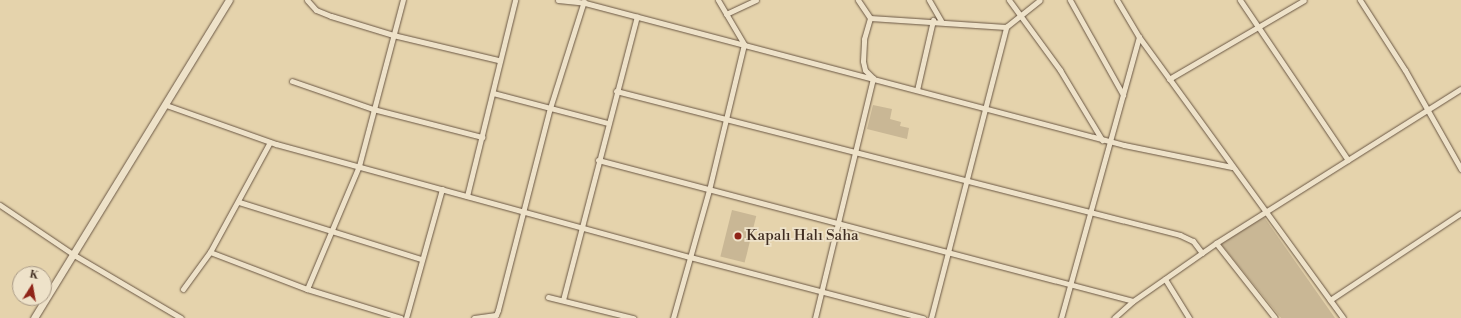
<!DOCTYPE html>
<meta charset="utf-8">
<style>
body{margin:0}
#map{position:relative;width:1461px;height:318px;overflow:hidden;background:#e5d3ac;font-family:"Libre Bodoni",serif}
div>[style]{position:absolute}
.green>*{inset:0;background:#c9b795;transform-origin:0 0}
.roads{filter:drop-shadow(0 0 1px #6a5744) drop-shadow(0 0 1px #6a5744)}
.street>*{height:5px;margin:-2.5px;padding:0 2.5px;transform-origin:2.5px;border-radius:2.5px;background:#eee2c9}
.secondary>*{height:7px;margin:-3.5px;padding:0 3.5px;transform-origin:3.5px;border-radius:3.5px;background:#eee2c9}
.dots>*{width:11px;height:11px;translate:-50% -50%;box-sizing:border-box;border:2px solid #eee2c9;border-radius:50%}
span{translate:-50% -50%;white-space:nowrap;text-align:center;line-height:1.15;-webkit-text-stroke:3.5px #eee2c9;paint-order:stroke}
.poi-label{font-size:15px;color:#412e22}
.left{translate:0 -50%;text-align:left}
.north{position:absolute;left:12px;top:266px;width:40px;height:40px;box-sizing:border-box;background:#eee2c9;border:1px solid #a99a86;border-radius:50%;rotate:11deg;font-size:11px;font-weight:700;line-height:16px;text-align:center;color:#412e22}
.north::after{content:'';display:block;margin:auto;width:14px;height:18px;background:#8f2418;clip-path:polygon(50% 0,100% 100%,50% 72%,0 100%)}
</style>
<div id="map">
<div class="green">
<i style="clip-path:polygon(873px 105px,892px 109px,890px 119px,901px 122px,900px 126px,909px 128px,907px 139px,867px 129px)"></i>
<i style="left:732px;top:210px;width:25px;height:48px;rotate:14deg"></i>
<i style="clip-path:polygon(1264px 217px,1335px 318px,1281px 318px,1221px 244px)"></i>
</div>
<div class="roads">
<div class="street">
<i style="left:307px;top:0;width:13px;rotate:48deg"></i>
<i style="left:316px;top:10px;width:16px;rotate:22deg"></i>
<i style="left:331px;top:16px;width:65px;rotate:17deg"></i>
<i style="left:393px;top:35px;width:108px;rotate:13.4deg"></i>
<i style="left:558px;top:0;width:27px;rotate:6deg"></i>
<i style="left:585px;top:3px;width:557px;rotate:14.76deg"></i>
<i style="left:1124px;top:145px;width:110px;rotate:11.5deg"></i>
<i style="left:858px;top:0;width:22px;rotate:56deg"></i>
<i style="left:870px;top:18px;width:136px;rotate:3.8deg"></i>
<i style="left:1006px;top:27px;width:43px;rotate:-38.5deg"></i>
<i style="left:929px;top:0;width:24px;rotate:60deg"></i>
<i style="left:1009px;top:0;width:87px;rotate:53.9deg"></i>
<i style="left:1060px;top:70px;width:82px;rotate:59deg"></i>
<i style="left:1070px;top:0;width:109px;rotate:60.8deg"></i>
<i style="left:1117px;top:0;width:43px;rotate:59.3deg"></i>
<i style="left:1139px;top:37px;width:347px;rotate:54deg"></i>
<i style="left:1240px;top:0;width:193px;rotate:56deg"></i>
<i style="left:1360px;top:0;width:83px;rotate:57.3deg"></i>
<i style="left:1405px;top:70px;width:114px;rotate:60.5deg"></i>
<i style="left:726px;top:14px;width:33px;rotate:-25deg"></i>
<i style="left:1169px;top:79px;width:156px;rotate:-30.3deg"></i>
<i style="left:292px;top:81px;width:86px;rotate:19.1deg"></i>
<i style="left:373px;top:109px;width:113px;rotate:14.4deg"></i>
<i style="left:917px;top:90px;width:72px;rotate:-77.1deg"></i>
<i style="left:616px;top:91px;width:582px;rotate:14.32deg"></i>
<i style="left:1180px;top:235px;width:14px;rotate:25deg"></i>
<i style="left:1193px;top:241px;width:15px;rotate:53deg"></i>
<i style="left:493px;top:93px;width:118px;rotate:14.7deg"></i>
<i style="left:166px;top:105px;width:117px;rotate:19.5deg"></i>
<i style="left:276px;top:144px;width:429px;rotate:15.3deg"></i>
<i style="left:690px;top:257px;width:241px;rotate:14.7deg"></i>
<i style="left:598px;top:160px;width:553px;rotate:14.76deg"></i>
<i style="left:467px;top:196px;width:202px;rotate:-76.2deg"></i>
<i style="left:239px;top:202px;width:191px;rotate:17.4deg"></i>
<i style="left:0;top:205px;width:89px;rotate:34deg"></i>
<i style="left:74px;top:255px;width:124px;rotate:30.5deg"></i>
<i style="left:1216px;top:243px;width:95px;rotate:51.8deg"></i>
<i style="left:210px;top:252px;width:104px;rotate:20.9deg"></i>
<i style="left:307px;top:289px;width:98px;rotate:17.1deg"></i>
<i style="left:1165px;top:279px;width:46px;rotate:58.4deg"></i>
<i style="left:183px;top:289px;width:46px;rotate:-53.9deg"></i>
<i style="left:210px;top:252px;width:125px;rotate:-61.4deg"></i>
<i style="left:307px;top:289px;width:134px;rotate:-67.1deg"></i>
<i style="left:359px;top:166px;width:172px;rotate:-75.2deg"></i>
<i style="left:548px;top:297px;width:88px;rotate:13.9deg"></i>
<i style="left:563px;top:300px;width:293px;rotate:-75.4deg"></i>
<i style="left:1330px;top:300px;width:157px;rotate:-33.6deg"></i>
<i style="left:406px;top:318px;width:134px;rotate:-74.4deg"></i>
<i style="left:474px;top:318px;width:22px;rotate:-8deg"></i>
<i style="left:496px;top:315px;width:5px;rotate:-68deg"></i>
<i style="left:498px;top:310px;width:209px;rotate:-75.6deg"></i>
<i style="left:550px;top:108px;width:112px;rotate:-72.4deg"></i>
<i style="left:673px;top:318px;width:133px;rotate:-74.3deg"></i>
<i style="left:709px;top:190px;width:150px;rotate:-76.5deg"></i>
<i style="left:744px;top:44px;width:51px;rotate:-120.6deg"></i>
<i style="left:815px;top:318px;width:247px;rotate:-76.4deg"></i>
<i style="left:873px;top:78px;width:11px;rotate:-135deg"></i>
<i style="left:865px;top:70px;width:9px;rotate:-103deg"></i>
<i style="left:863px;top:61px;width:22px;rotate:-87deg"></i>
<i style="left:864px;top:39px;width:22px;rotate:-74deg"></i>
<i style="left:931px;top:318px;width:301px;rotate:-75.5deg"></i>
<i style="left:1061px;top:318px;width:292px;rotate:-74.5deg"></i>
<i style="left:1114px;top:318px;width:25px;rotate:-42deg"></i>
<i style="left:1133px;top:301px;width:101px;rotate:-34.9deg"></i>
<i style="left:1216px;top:243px;width:289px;rotate:-32.2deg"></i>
</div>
<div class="secondary">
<i style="left:34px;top:318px;width:373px;rotate:-58.5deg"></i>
</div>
</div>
<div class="dots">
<i style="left:738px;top:236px;background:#8f2418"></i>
</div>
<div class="poi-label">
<span class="left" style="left:746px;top:236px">Kapalı Halı Saha</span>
</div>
<div class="north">K</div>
</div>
